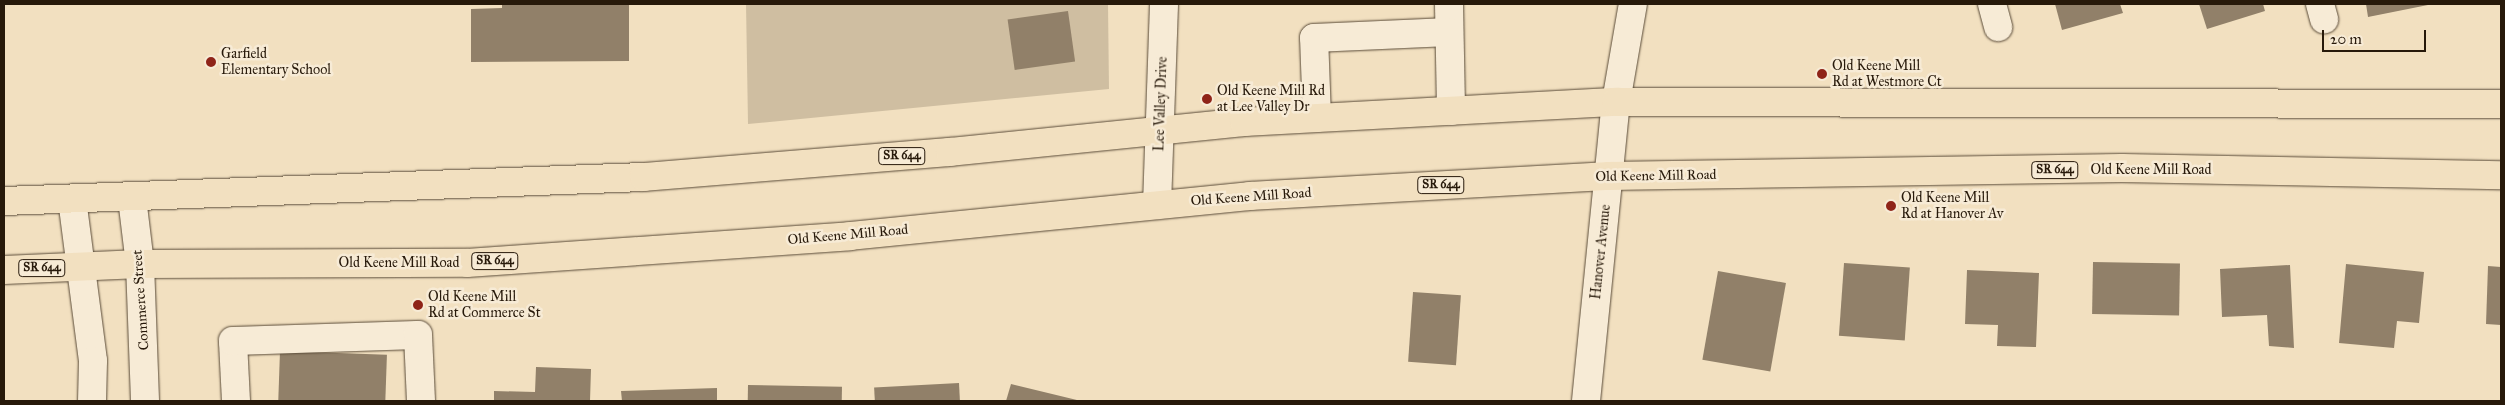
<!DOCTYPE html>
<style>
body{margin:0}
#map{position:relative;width:2505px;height:405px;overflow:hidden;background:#f2e0c0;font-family:"IM FELL Great Primer",serif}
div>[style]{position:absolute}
.green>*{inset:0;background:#cfbea1}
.building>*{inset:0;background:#918069;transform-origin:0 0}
.roads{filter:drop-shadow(0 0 1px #5a4b38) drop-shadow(0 0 1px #5a4b38)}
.minor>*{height:28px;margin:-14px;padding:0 14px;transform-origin:14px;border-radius:14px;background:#f7ebd6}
.major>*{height:28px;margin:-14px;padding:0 14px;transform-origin:14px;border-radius:14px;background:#f2e0c0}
.dots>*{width:14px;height:14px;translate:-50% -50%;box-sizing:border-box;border:2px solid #f7ebd6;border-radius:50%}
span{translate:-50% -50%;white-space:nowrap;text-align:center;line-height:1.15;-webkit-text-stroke:5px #f7ebd6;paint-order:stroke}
.shield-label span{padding:1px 4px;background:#f7ebd6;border:1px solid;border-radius:4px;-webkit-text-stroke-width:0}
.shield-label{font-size:12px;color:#27190a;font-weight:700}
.poi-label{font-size:14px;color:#27190a}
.left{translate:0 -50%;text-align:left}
.street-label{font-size:14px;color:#27190a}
.frame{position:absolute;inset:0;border:5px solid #27190a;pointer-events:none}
.scale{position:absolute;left:2322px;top:30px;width:104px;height:22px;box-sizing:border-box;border:2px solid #27190a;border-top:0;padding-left:6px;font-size:15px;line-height:18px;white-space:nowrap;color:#27190a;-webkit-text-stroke:4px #f7ebd6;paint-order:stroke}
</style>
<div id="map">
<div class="green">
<i style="clip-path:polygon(746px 4px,1108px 4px,1109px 89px,748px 124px)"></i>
</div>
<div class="building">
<i style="clip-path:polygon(502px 4px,629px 4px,629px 61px,471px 62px,471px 9px,502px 8px)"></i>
<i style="clip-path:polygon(2055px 4px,2120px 4px,2123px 13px,2062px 30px)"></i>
<i style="clip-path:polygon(2199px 4px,2263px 4px,2265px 11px,2207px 29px)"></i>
<i style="clip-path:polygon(2366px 4px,2428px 4px,2428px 5px,2368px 17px)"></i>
<i style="left:1068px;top:11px;width:51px;height:61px;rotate:82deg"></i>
<i style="left:2093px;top:262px;width:87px;height:52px;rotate:1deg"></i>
<i style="left:1844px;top:263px;width:66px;height:73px;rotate:4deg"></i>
<i style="clip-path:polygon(2346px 264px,2424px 272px,2419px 323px,2397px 321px,2394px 348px,2339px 343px)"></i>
<i style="clip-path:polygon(2290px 265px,2294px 348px,2269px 346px,2267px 315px,2222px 317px,2220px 269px)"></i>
<i style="clip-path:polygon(2488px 266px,2501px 267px,2501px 325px,2486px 324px)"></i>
<i style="clip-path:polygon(1967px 270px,2039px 273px,2036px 347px,1997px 346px,1998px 325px,1965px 324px)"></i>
<i style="left:1718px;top:271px;width:69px;height:90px;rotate:10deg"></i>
<i style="left:1413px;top:292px;width:48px;height:70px;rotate:4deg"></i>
<i style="left:280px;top:351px;width:107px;height:50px;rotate:2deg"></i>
<i style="clip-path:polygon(536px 367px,591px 369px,590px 401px,494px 401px,494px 391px,535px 392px)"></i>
<i style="left:959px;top:383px;width:18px;height:85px;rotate:87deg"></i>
<i style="clip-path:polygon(1011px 384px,1081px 401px,1006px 401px)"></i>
<i style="left:748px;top:385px;width:94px;height:16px;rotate:1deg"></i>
<i style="clip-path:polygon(717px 388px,717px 401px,622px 401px,621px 391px)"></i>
</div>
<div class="roads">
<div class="minor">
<i style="left:1449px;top:4px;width:107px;rotate:88.9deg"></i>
<i style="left:1992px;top:4px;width:24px;rotate:75deg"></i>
<i style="left:2320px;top:4px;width:16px;rotate:75deg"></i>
<i style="left:1317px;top:118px;width:80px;rotate:-92.1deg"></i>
<i style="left:1314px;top:38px;width:135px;rotate:-2.5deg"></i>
<i style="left:132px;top:198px;width:66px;rotate:83.1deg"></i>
<i style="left:140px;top:264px;width:137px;rotate:87.9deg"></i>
<i style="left:72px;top:199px;width:163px;rotate:82.6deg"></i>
<i style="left:93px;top:361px;width:40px;rotate:91.4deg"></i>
<i style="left:1157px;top:205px;width:201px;rotate:-88deg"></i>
<i style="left:236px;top:401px;width:60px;rotate:-92.9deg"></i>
<i style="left:233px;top:341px;width:185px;rotate:-1.9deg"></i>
<i style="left:418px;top:335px;width:66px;rotate:87.4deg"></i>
<i style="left:1586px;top:401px;width:301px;rotate:-84.3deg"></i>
<i style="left:1616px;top:102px;width:99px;rotate:-80.2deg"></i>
</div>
<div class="major">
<i style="left:4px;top:201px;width:640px;rotate:-2.15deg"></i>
<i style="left:644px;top:177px;width:307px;rotate:-4.7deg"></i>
<i style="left:950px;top:152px;width:296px;rotate:-5.8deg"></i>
<i style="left:1244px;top:122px;width:373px;rotate:-3.1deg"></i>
<i style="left:1616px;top:102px;width:885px;rotate:0.13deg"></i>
<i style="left:4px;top:270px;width:136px;rotate:-2.5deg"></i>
<i style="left:140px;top:264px;width:327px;rotate:-0.2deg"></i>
<i style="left:467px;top:263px;width:384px;rotate:-4deg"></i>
<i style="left:850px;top:236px;width:402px;rotate:-5.7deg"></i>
<i style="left:1250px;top:196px;width:360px;rotate:-3.2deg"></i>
<i style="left:1609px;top:176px;width:513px;rotate:-0.89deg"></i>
<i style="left:2122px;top:168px;width:379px;rotate:1.1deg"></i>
</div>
</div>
<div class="dots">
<i style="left:211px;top:62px;background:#8f2418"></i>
<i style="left:1822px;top:74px;background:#8f2418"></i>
<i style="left:1207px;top:99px;background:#8f2418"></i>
<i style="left:1891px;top:206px;background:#8f2418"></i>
<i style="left:418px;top:305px;background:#8f2418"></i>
</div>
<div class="shield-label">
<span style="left:902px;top:156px">SR 644</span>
<span style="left:2055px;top:170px">SR 644</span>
<span style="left:1441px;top:185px">SR 644</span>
<span style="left:495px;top:261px">SR 644</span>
<span style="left:42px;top:268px">SR 644</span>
</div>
<div class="poi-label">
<span class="left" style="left:221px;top:62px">Garfield<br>Elementary School</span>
<span class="left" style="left:1832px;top:74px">Old Keene Mill<br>Rd at Westmore Ct</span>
<span class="left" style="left:1217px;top:99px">Old Keene Mill Rd<br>at Lee Valley Dr</span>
<span class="left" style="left:1901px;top:206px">Old Keene Mill<br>Rd at Hanover Av</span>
<span class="left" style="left:428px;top:305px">Old Keene Mill<br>Rd at Commerce St</span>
</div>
<div class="street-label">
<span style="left:1161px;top:104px;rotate:-88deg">Lee Valley Drive</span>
<span style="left:2151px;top:170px">Old Keene Mill Road</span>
<span style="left:1656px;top:176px;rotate:-1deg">Old Keene Mill Road</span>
<span style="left:1251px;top:197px;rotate:-4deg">Old Keene Mill Road</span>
<span style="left:848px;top:235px;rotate:-5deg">Old Keene Mill Road</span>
<span style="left:1601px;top:252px;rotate:-84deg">Hanover Avenue</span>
<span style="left:399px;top:263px">Old Keene Mill Road</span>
<span style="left:141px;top:300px;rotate:-94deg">Commerce Street</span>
</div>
<div class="frame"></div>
<div class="scale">20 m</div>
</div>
